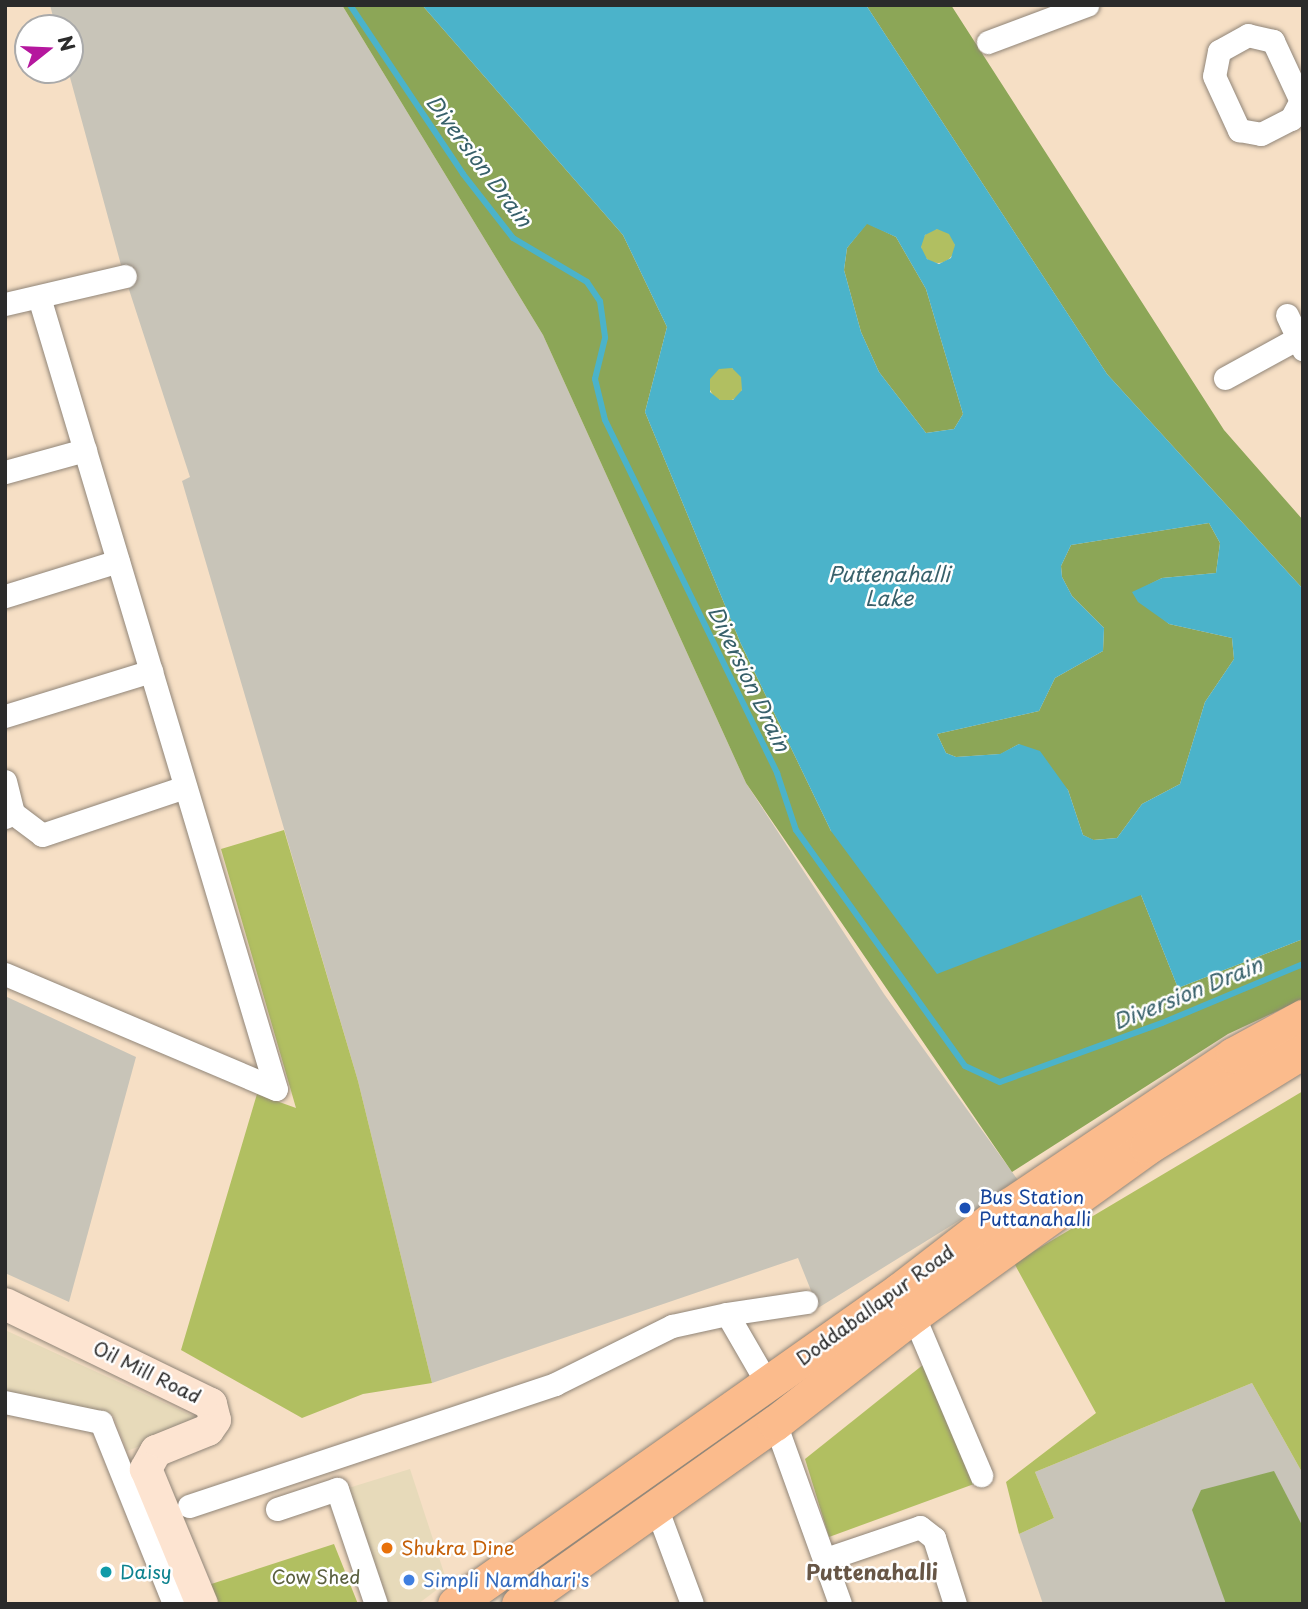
<!DOCTYPE html>
<style>
body{margin:0}
#map{position:relative;width:1308px;height:1609px;overflow:hidden;background:#f6dfc5;font-family:"Playpen Sans",sans-serif}
div>[style]{position:absolute}
.built>*{inset:0;background:#e7daba}
.industrial>*{inset:0;background:#c8c4b8}
.green>*{inset:0;background:#b1bf61}
.round{border-radius:50%}
.forest>*{inset:0;background:#8ca657}
.water>*{inset:0;background:#4bb3ca}
.stream>*{height:6px;margin:-3px;padding:0 3px;transform-origin:3px;border-radius:3px;background:#4bb3ca}
.roads{filter:drop-shadow(0 0 2px #908578) drop-shadow(0 0 2px #908578)}
.street>*{height:23px;margin:-11.5px;padding:0 11.5px;transform-origin:11.5px;border-radius:11.5px;background:#fff}
.secondary>*{height:32px;margin:-16px;padding:0 16px;transform-origin:16px;border-radius:16px;background:#fde4d1}
.primary>*{height:35px;margin:-17.5px;padding:0 17.5px;transform-origin:17.5px;border-radius:17.5px;background:#fbbb8c}
.dots>*{width:19px;height:19px;translate:-50% -50%;box-sizing:border-box;border:4px solid #fff;border-radius:50%}
span{translate:-50% -50%;white-space:nowrap;text-align:center;line-height:1.15;-webkit-text-stroke:5px #fff;paint-order:stroke}
.transit-label{font-size:19px;color:#164399}
.left{translate:0 -50%;text-align:left}
.street-label{font-size:19px;color:#2b2b2b}
.food-label{font-size:19px;color:#c56008}
.culture-label{font-size:19px;color:#0d838f}
.park-label{font-size:19px;color:#5a5f3e}
.shop-label{font-size:19px;color:#366cbe}
.water-label{font-size:21px;color:#38616b;font-style:italic}
.neighbourhood-label{font-size:21px;color:#675646;font-weight:700}
.frame{position:absolute;inset:0;border:7px solid #2b2b2b;pointer-events:none}
.north{position:absolute;left:14px;top:14px;width:70px;height:70px;box-sizing:border-box;background:#fff;border:2px solid #aaa;border-radius:50%;rotate:72deg;font-size:19px;font-weight:700;line-height:28px;text-align:center;color:#2b2b2b}
.north::after{content:'';display:block;margin:auto;width:24px;height:32px;background:#b5179e;clip-path:polygon(50% 0,100% 100%,50% 72%,0 100%)}
</style>
<div id="map">
<div class="built">
<i style="clip-path:polygon(5px 1330px,195px 1417px,190px 1427px,127px 1451px,113px 1415px,5px 1392px)"></i>
<i style="clip-path:polygon(410px 1469px,447px 1582px,418px 1604px,382px 1604px,342px 1490px)"></i>
</div>
<div class="industrial">
<i style="clip-path:polygon(50px 5px,342px 5px,543px 335px,746px 783px,884px 994px,1020px 1183px,818px 1308px,798px 1258px,432px 1383px,358px 1081px,182px 481px,190px 477px,121px 265px,68px 70px,70px 28px,56px 28px)"></i>
<i style="clip-path:polygon(5px 996px,136px 1057px,69px 1302px,5px 1273px)"></i>
<i style="clip-path:polygon(1252px 1383px,1303px 1474px,1303px 1604px,1043px 1604px,1019px 1534px,1054px 1518px,1035px 1472px)"></i>
</div>
<div class="green">
<i class="round" style="left:921px;top:229px;width:34px;height:34px"></i>
<i class="round" style="left:709px;top:367px;width:34px;height:34px"></i>
<i style="clip-path:polygon(284px 830px,358px 1081px,432px 1383px,363px 1394px,302px 1418px,181px 1350px,257px 1094px,296px 1108px,221px 849px)"></i>
<i style="clip-path:polygon(1303px 1091px,1303px 1474px,1252px 1383px,1035px 1472px,1054px 1518px,1019px 1534px,1006px 1482px,1096px 1413px,1014px 1263px)"></i>
<i style="clip-path:polygon(929px 1360px,974px 1484px,829px 1537px,805px 1459px)"></i>
<i style="clip-path:polygon(334px 1544px,358px 1604px,211px 1604px,202px 1587px)"></i>
</div>
<div class="forest">
<i style="clip-path:polygon(342px 5px,422px 5px,623px 235px,667px 327px,645px 412px,741px 644px,831px 831px,1141px 895px,1178px 988px,1303px 939px,1303px 999px,1228px 1034px,1012px 1172px,746px 783px,543px 335px)"></i>
<i style="clip-path:polygon(866px 5px,951px 5px,1224px 430px,1303px 520px,1303px 589px,1107px 374px)"></i>
<i style="clip-path:polygon(867px 223px,896px 237px,926px 289px,963px 414px,954px 429px,926px 433px,879px 372px,861px 332px,844px 270px,847px 248px)"></i>
<i style="clip-path:polygon(1209px 523px,1220px 543px,1216px 573px,1162px 578px,1133px 593px,1169px 624px,1232px 638px,1234px 659px,1205px 702px,1180px 784px,1142px 804px,1117px 838px,1093px 840px,1083px 835px,1068px 790px,1019px 744px,1001px 754px,956px 757px,946px 753px,937px 734px,1039px 711px,1055px 678px,1103px 651px,1104px 628px,1072px 596px,1062px 577px,1061px 566px,1071px 545px)"></i>
<i style="clip-path:polygon(1274px 1471px,1303px 1527px,1303px 1604px,1226px 1604px,1192px 1510px,1201px 1490px)"></i>
</div>
<div class="water">
<i style="clip-path:polygon(evenodd,422px 5px,866px 5px,1107px 374px,1303px 589px,1303px 939px,1178px 988px,1141px 895px,937px 974px,831px 831px,741px 644px,645px 412px,667px 327px,623px 235px,422px 5px,867px 224px,896px 237px,926px 289px,963px 414px,954px 429px,926px 433px,879px 372px,861px 332px,844px 270px,847px 248px,867px 224px,422px 5px,937px 229px,949px 234px,955px 245px,951px 258px,939px 264px,927px 259px,921px 247px,925px 235px,937px 229px,422px 5px,732px 368px,741px 377px,742px 390px,733px 400px,720px 400px,710px 392px,710px 379px,719px 369px,732px 368px,422px 5px,1209px 523px,1220px 543px,1216px 573px,1162px 578px,1132px 592px,1138px 602px,1169px 624px,1232px 638px,1234px 659px,1205px 702px,1180px 784px,1142px 804px,1117px 838px,1094px 840px,1083px 835px,1068px 790px,1040px 751px,1019px 744px,1000px 754px,956px 757px,946px 753px,937px 734px,1039px 711px,1055px 678px,1103px 651px,1104px 628px,1072px 596px,1062px 577px,1061px 566px,1071px 545px,1209px 523px)"></i>
</div>
<div class="stream">
<i style="left:350px;top:5px;width:203px;rotate:56.2deg"></i>
<i style="left:463px;top:174px;width:81px;rotate:52deg"></i>
<i style="left:513px;top:238px;width:86px;rotate:30.7deg"></i>
<i style="left:587px;top:282px;width:23px;rotate:56deg"></i>
<i style="left:600px;top:301px;width:37px;rotate:82deg"></i>
<i style="left:605px;top:338px;width:42px;rotate:103.7deg"></i>
<i style="left:595px;top:379px;width:42px;rotate:76.3deg"></i>
<i style="left:605px;top:420px;width:393px;rotate:64deg"></i>
<i style="left:777px;top:773px;width:60px;rotate:71.6deg"></i>
<i style="left:796px;top:830px;width:290px;rotate:54.4deg"></i>
<i style="left:965px;top:1066px;width:38px;rotate:25deg"></i>
<i style="left:1000px;top:1082px;width:172px;rotate:-20deg"></i>
<i style="left:1162px;top:1023px;width:153px;rotate:-22.7deg"></i>
</div>
<div class="roads">
<div class="street">
<i style="left:988px;top:42px;width:106px;rotate:-20.5deg"></i>
<i style="left:1299px;top:97px;width:62px;rotate:-114.9deg"></i>
<i style="left:1273px;top:41px;width:26px;rotate:-167deg"></i>
<i style="left:1248px;top:35px;width:33px;rotate:151deg"></i>
<i style="left:1219px;top:51px;width:25px;rotate:101deg"></i>
<i style="left:1214px;top:76px;width:60px;rotate:65.2deg"></i>
<i style="left:1239px;top:130px;width:22px;rotate:10deg"></i>
<i style="left:1261px;top:134px;width:34px;rotate:-27deg"></i>
<i style="left:1291px;top:119px;width:26px;rotate:-62deg"></i>
<i style="left:5px;top:304px;width:123px;rotate:-13.1deg"></i>
<i style="left:1287px;top:315px;width:38px;rotate:65deg"></i>
<i style="left:1225px;top:378px;width:83px;rotate:-28.7deg"></i>
<i style="left:5px;top:472px;width:83px;rotate:-15.4deg"></i>
<i style="left:5px;top:596px;width:118px;rotate:-17.2deg"></i>
<i style="left:5px;top:716px;width:153px;rotate:-17.1deg"></i>
<i style="left:5px;top:781px;width:33px;rotate:76deg"></i>
<i style="left:13px;top:813px;width:9px;rotate:153deg"></i>
<i style="left:13px;top:813px;width:36px;rotate:37deg"></i>
<i style="left:42px;top:835px;width:151px;rotate:-18.6deg"></i>
<i style="left:5px;top:974px;width:294px;rotate:23deg"></i>
<i style="left:276px;top:1089px;width:827px;rotate:-106.66deg"></i>
<i style="left:909px;top:1305px;width:185px;rotate:67deg"></i>
<i style="left:727px;top:1314px;width:80px;rotate:-8.6deg"></i>
<i style="left:5px;top:1402px;width:98px;rotate:11.8deg"></i>
<i style="left:101px;top:1422px;width:196px;rotate:68.1deg"></i>
<i style="left:775px;top:1423px;width:192px;rotate:70.2deg"></i>
<i style="left:189px;top:1506px;width:386px;rotate:-18.4deg"></i>
<i style="left:555px;top:1384px;width:131px;rotate:-26.4deg"></i>
<i style="left:672px;top:1326px;width:56px;rotate:-12.3deg"></i>
<i style="left:727px;top:1314px;width:80px;rotate:59.9deg"></i>
<i style="left:656px;top:1507px;width:103px;rotate:69.6deg"></i>
<i style="left:277px;top:1509px;width:63px;rotate:-18.4deg"></i>
<i style="left:337px;top:1489px;width:121px;rotate:71.3deg"></i>
<i style="left:826px;top:1559px;width:99px;rotate:-18.8deg"></i>
<i style="left:920px;top:1527px;width:18px;rotate:38deg"></i>
<i style="left:934px;top:1538px;width:69px;rotate:72.3deg"></i>
</div>
<div class="secondary">
<i style="left:5px;top:1304px;width:229px;rotate:25.9deg"></i>
<i style="left:211px;top:1404px;width:16px;rotate:76deg"></i>
<i style="left:215px;top:1420px;width:12px;rotate:125deg"></i>
<i style="left:208px;top:1430px;width:56px;rotate:158deg"></i>
<i style="left:156px;top:1451px;width:21px;rotate:119deg"></i>
<i style="left:146px;top:1469px;width:146px;rotate:67.5deg"></i>
</div>
<div class="primary">
<i style="left:455px;top:1604px;width:545px;rotate:-35.21deg"></i>
<i style="left:900px;top:1290px;width:139px;rotate:-37.7deg"></i>
<i style="left:1010px;top:1205px;width:269px;rotate:-33.9deg"></i>
<i style="left:1233px;top:1055px;width:80px;rotate:-28.5deg"></i>
<i style="left:519px;top:1604px;width:314px;rotate:-35.3deg"></i>
<i style="left:775px;top:1423px;width:177px;rotate:-37.9deg"></i>
<i style="left:915px;top:1314px;width:286px;rotate:-35.7deg"></i>
<i style="left:1147px;top:1147px;width:183px;rotate:-31.6deg"></i>
</div>
</div>
<div class="dots">
<i style="left:965px;top:1208px;background:#1a4fb4"></i>
<i style="left:387px;top:1548px;background:#e8710a"></i>
<i style="left:106px;top:1572px;background:#0f9aa8"></i>
<i style="left:409px;top:1580px;background:#3f7fe0"></i>
</div>
<div class="transit-label">
<span class="left" style="left:979px;top:1208px">Bus Station<br>Puttanahalli</span>
</div>
<div class="street-label">
<span style="left:875px;top:1305px;rotate:-36deg">Doddaballapur Road</span>
<span style="left:147px;top:1372px;rotate:26deg">Oil Mill Road</span>
</div>
<div class="food-label">
<span class="left" style="left:401px;top:1548px">Shukra Dine</span>
</div>
<div class="culture-label">
<span class="left" style="left:120px;top:1572px">Daisy</span>
</div>
<div class="park-label">
<span style="left:316px;top:1577px">Cow Shed</span>
</div>
<div class="shop-label">
<span class="left" style="left:423px;top:1580px">Simpli Namdhari's</span>
</div>
<div class="water-label">
<span style="left:480px;top:160px;rotate:53deg">Diversion Drain</span>
<span style="left:889px;top:585px">Puttenahalli<br>Lake</span>
<span style="left:750px;top:678px;rotate:64deg">Diversion Drain</span>
<span style="left:1187px;top:992px;rotate:-22deg">Diversion Drain</span>
</div>
<div class="neighbourhood-label">
<span style="left:872px;top:1571px">Puttenahalli</span>
</div>
<div class="frame"></div>
<div class="north">N</div>
</div>
